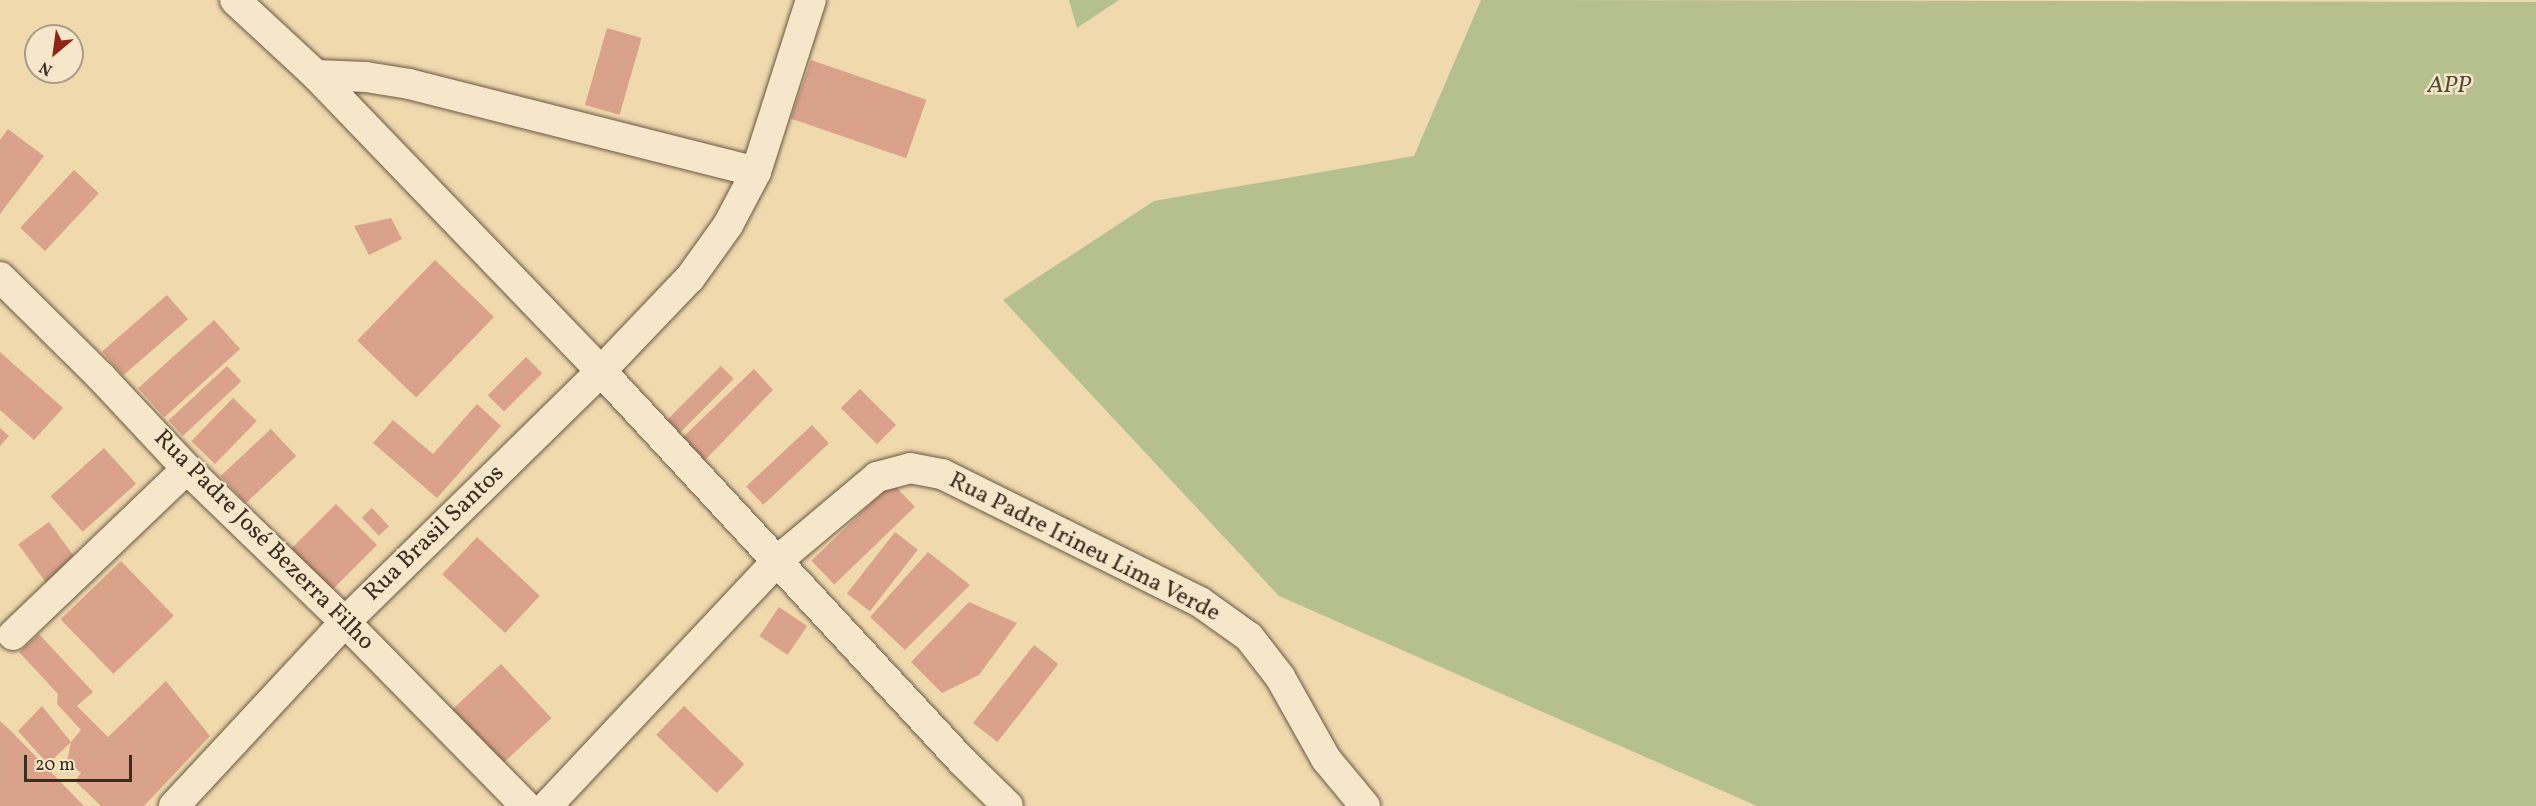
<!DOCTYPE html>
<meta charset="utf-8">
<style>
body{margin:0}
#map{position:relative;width:2536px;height:806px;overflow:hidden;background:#f1d9ae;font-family:Vollkorn,serif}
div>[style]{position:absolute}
.green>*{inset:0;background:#b5c08e}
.building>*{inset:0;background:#daa28b;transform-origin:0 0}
.roads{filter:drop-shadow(0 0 2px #685844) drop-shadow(0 0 2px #685844)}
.minor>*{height:30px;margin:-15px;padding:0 15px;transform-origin:15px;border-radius:15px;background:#f6e6ca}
span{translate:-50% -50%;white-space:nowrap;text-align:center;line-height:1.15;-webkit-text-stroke:5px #f6e6ca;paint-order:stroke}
.park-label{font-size:24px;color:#534a37;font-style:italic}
.street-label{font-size:24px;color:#3a2d21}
.north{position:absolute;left:24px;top:24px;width:60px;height:60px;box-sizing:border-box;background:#f6e6ca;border:2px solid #ab9c86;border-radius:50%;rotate:209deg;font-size:16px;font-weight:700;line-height:24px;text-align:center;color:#3a2d21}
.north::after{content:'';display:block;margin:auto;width:21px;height:27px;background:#8f2418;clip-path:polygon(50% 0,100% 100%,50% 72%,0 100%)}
.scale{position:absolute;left:24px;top:755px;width:108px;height:27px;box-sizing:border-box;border:3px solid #3a2d21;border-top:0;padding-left:8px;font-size:18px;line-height:21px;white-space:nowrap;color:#3a2d21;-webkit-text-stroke:4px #f6e6ca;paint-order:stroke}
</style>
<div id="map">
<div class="green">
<i style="clip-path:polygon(1069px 0,1119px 0,1077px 28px)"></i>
<i style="clip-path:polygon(1481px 0,2536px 2px,2536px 806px,1757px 806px,1279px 596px,1003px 300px,1154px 201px,1414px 156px)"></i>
</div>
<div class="building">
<i style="left:607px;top:28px;width:36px;height:80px;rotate:16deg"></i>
<i style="left:811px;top:60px;width:122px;height:62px;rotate:19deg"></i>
<i style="clip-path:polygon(8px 129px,44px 156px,0 214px,0 140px)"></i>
<i style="left:74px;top:170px;width:34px;height:79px;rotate:43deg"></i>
<i style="clip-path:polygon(391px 218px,402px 239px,369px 255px,354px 226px)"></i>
<i style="left:435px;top:260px;width:82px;height:112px;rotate:44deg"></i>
<i style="left:167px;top:295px;width:32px;height:86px;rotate:49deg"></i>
<i style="left:214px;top:320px;width:39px;height:102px;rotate:48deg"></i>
<i style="clip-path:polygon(0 352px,63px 408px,34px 440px,0 410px)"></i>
<i style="left:526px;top:357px;width:23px;height:54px;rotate:45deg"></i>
<i style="left:227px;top:366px;width:21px;height:80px;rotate:47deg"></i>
<i style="left:721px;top:366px;width:18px;height:76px;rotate:45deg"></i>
<i style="clip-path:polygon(754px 369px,773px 390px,705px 460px,681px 439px)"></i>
<i style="left:860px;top:389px;width:51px;height:27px;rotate:45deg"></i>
<i style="left:233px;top:398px;width:33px;height:60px;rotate:44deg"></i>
<i style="clip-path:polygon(477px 404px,501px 426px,437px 498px,373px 443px,393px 420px,433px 454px)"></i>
<i style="left:812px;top:425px;width:25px;height:90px;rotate:47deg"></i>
<i style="clip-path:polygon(0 428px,9px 436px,0 446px)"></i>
<i style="left:271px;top:429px;width:37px;height:69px;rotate:47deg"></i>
<i style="left:104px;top:448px;width:48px;height:72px;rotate:48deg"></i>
<i style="left:892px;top:483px;width:33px;height:112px;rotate:46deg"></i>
<i style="left:336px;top:504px;width:58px;height:69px;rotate:45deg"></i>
<i style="left:372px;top:508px;width:25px;height:14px;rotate:47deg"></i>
<i style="left:49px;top:522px;width:52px;height:38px;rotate:54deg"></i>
<i style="left:895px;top:532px;width:29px;height:78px;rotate:38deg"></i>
<i style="left:477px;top:537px;width:86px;height:51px;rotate:43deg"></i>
<i style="clip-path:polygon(928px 552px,970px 585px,905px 650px,870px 617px)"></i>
<i style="left:121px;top:561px;width:76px;height:84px;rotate:46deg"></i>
<i style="clip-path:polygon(969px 602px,1017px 623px,979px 675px,942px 693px,911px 662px)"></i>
<i style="left:779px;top:607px;width:34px;height:35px;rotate:34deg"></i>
<i style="clip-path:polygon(39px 634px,93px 692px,77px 706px,108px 737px,166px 681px,210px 736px,144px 806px,101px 806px,75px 781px,81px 773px,67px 761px,71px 742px,48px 764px,18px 731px,42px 706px,71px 742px,81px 730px,57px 704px,58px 694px,19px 652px)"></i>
<i style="left:1034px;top:645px;width:31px;height:99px;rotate:38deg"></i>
<i style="left:501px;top:664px;width:74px;height:73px;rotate:47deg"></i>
<i style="left:684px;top:706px;width:84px;height:40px;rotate:44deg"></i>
<i style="clip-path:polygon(0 721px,9px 729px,84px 806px,0 806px)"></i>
</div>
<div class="roads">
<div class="minor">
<i style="left:235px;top:0;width:110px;rotate:42.8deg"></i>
<i style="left:316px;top:75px;width:411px;rotate:46.1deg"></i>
<i style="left:601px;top:371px;width:531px;rotate:47.21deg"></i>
<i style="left:962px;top:761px;width:64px;rotate:44.4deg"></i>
<i style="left:316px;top:75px;width:50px;rotate:2.3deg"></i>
<i style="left:366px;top:77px;width:44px;rotate:9.2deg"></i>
<i style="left:409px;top:84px;width:358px;rotate:14.2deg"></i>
<i style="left:0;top:277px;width:142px;rotate:44.7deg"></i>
<i style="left:101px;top:377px;width:126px;rotate:46.9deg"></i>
<i style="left:187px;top:469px;width:220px;rotate:44.1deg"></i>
<i style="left:345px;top:622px;width:258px;rotate:45.5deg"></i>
<i style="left:13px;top:635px;width:240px;rotate:-43.7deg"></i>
<i style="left:174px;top:806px;width:251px;rotate:-47.1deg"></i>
<i style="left:345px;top:622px;width:359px;rotate:-44.4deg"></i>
<i style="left:601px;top:371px;width:129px;rotate:-46.3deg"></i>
<i style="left:690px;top:278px;width:65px;rotate:-54.4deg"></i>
<i style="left:728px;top:225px;width:60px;rotate:-62.2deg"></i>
<i style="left:756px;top:172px;width:181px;rotate:-72.3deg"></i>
<i style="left:547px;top:806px;width:336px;rotate:-46.8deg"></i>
<i style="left:777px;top:561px;width:131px;rotate:-40deg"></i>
<i style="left:877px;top:477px;width:34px;rotate:-15deg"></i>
<i style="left:910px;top:468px;width:33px;rotate:11deg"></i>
<i style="left:942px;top:474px;width:288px;rotate:26.4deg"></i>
<i style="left:1200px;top:602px;width:60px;rotate:35.5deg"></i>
<i style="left:1249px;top:637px;width:51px;rotate:52.2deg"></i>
<i style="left:1280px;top:677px;width:94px;rotate:60.7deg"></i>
<i style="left:1326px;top:759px;width:61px;rotate:50.3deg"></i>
</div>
</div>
<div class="park-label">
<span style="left:2449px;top:87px">APP</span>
</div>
<div class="street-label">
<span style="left:435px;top:534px;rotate:-44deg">Rua Brasil Santos</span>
<span style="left:263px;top:541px;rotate:45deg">Rua Padre José Bezerra Filho</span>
<span style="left:1084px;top:548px;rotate:27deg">Rua Padre Irineu Lima Verde</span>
</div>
<div class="north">N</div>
<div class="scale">20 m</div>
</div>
